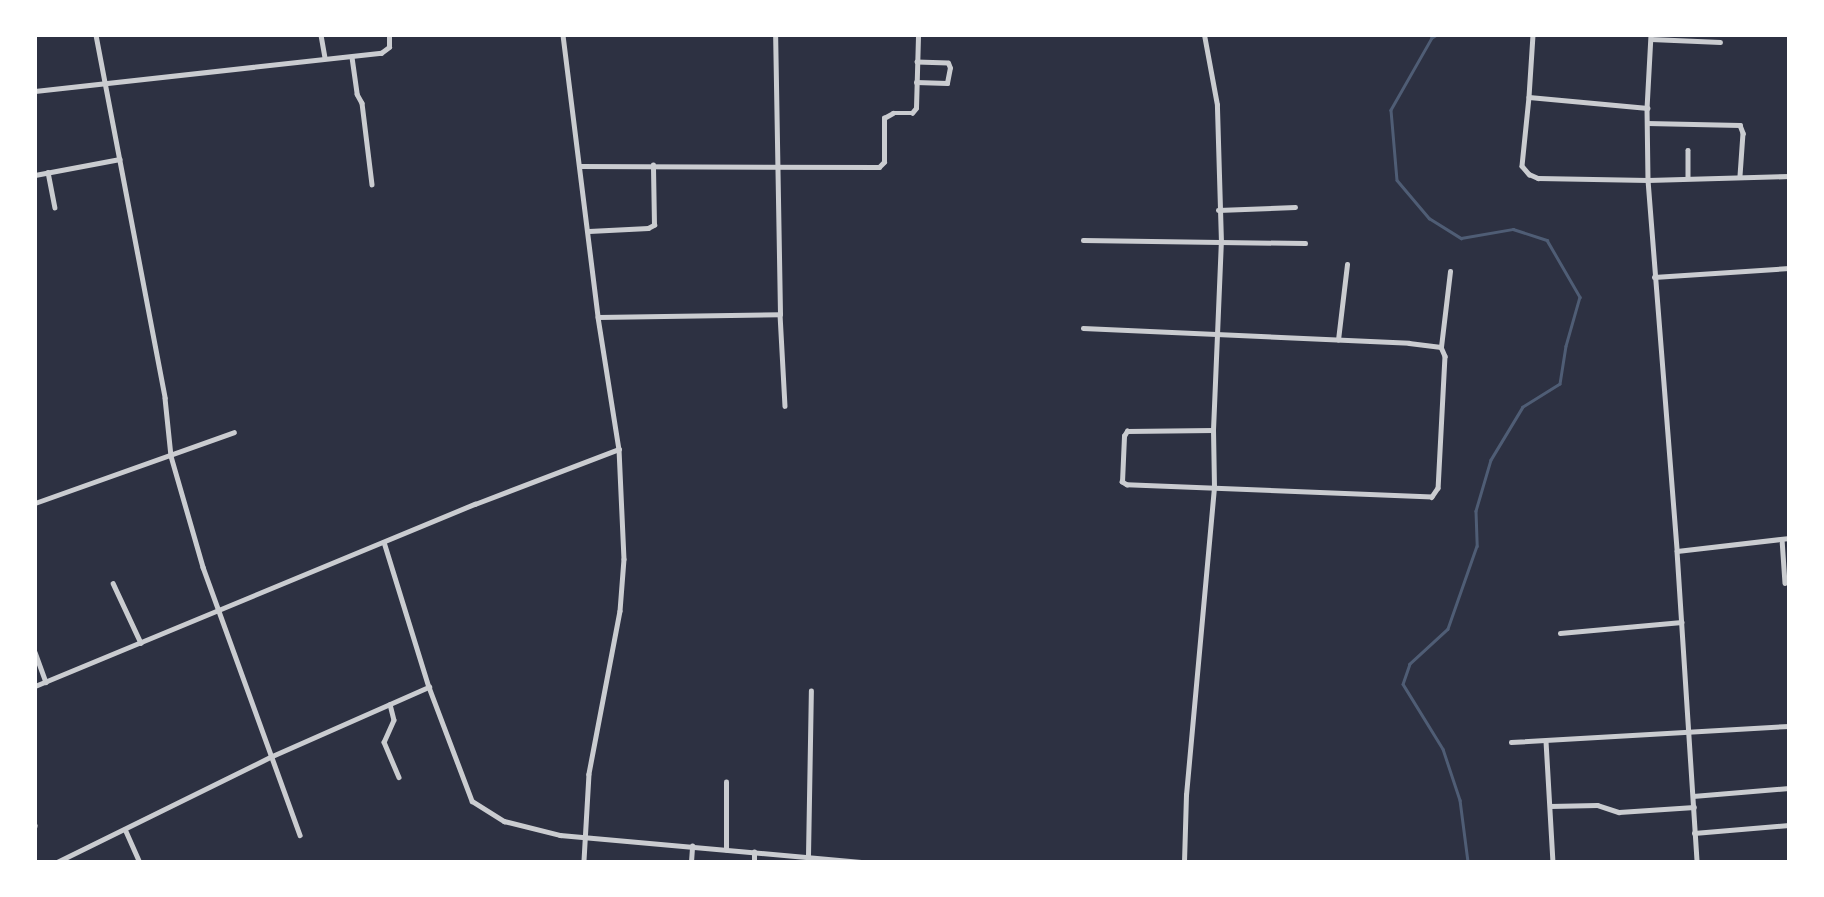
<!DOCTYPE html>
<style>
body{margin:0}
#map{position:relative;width:1824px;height:897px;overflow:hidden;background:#2d3142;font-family:Quicksand,sans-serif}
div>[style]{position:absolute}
.stream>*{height:2.5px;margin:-1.25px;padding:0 1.25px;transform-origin:1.25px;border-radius:1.25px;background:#4f5d75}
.minor>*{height:4.5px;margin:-2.25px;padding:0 2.25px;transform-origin:2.25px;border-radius:2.25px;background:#caccd0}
span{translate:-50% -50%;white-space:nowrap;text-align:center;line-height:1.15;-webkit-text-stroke:6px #fff;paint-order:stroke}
.frame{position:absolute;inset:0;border:37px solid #fff;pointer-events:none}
</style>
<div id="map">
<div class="stream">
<i style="left:1437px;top:35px;width:6px;rotate:149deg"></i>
<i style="left:1432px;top:38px;width:83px;rotate:119.7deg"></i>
<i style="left:1391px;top:110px;width:70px;rotate:85.1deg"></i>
<i style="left:1397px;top:180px;width:50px;rotate:49.9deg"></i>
<i style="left:1429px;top:218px;width:38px;rotate:32deg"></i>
<i style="left:1461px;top:238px;width:53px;rotate:-9.8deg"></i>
<i style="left:1513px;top:229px;width:36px;rotate:18deg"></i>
<i style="left:1547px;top:240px;width:66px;rotate:59.9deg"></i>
<i style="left:1580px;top:297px;width:51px;rotate:105.9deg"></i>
<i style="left:1566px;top:346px;width:38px;rotate:99deg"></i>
<i style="left:1560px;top:384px;width:44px;rotate:148.1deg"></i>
<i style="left:1523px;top:407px;width:62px;rotate:121.1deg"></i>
<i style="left:1491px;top:460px;width:53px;rotate:106.4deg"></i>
<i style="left:1476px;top:511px;width:35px;rotate:88deg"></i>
<i style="left:1477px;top:546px;width:88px;rotate:109.3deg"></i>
<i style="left:1448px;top:629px;width:52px;rotate:137.4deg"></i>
<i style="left:1410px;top:664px;width:21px;rotate:109deg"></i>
<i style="left:1403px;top:684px;width:76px;rotate:58.4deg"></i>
<i style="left:1443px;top:749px;width:54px;rotate:71.6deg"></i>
<i style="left:1460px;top:800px;width:63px;rotate:82.6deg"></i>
</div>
<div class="minor">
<i style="left:96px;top:35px;width:369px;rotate:79.2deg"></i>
<i style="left:165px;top:398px;width:58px;rotate:84.1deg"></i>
<i style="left:171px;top:456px;width:116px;rotate:73.9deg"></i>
<i style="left:203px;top:567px;width:285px;rotate:70.1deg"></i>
<i style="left:321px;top:35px;width:23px;rotate:80deg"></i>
<i style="left:563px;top:35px;width:284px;rotate:82.9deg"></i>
<i style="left:598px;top:317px;width:134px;rotate:81deg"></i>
<i style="left:619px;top:449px;width:110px;rotate:87.4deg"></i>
<i style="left:624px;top:559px;width:52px;rotate:94.4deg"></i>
<i style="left:620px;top:611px;width:166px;rotate:100.8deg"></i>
<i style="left:589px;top:774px;width:88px;rotate:93.3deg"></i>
<i style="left:1533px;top:35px;width:62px;rotate:93.7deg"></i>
<i style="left:1529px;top:97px;width:119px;rotate:5.3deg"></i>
<i style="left:1651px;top:35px;width:73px;rotate:93.1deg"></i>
<i style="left:1647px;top:108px;width:72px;rotate:89.2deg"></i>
<i style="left:1648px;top:180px;width:372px;rotate:85.5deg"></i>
<i style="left:1677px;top:551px;width:312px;rotate:86.3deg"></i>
<i style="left:1651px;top:39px;width:69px;rotate:2.5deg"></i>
<i style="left:352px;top:57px;width:37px;rotate:82deg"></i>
<i style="left:357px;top:94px;width:10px;rotate:61deg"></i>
<i style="left:362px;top:103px;width:82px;rotate:83deg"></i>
<i style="left:916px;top:82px;width:31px;rotate:2deg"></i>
<i style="left:947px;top:83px;width:15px;rotate:-79deg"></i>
<i style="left:950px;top:68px;width:5px;rotate:-112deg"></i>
<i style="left:948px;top:63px;width:31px;rotate:-178deg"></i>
<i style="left:35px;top:91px;width:348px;rotate:-6.3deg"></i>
<i style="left:381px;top:53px;width:10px;rotate:-37deg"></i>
<i style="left:389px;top:47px;width:12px;rotate:-90deg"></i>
<i style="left:1529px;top:97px;width:69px;rotate:95.8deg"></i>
<i style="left:1522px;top:166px;width:11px;rotate:49deg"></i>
<i style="left:1529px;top:174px;width:10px;rotate:24deg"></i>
<i style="left:1538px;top:178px;width:110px;rotate:1deg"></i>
<i style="left:1648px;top:180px;width:141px;rotate:-1.6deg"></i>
<i style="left:1647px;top:123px;width:93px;rotate:1.2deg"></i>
<i style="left:1740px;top:125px;width:9px;rotate:69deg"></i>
<i style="left:1743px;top:133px;width:43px;rotate:94deg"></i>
<i style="left:1688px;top:150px;width:28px;rotate:90deg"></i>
<i style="left:580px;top:166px;width:299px;rotate:0.2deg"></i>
<i style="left:879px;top:167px;width:7px;rotate:-45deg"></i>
<i style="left:884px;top:162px;width:44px;rotate:-90deg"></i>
<i style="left:884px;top:118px;width:10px;rotate:-29deg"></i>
<i style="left:893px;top:113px;width:19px"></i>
<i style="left:912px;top:113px;width:6px;rotate:-51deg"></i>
<i style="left:916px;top:108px;width:73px;rotate:-88.4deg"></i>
<i style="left:48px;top:172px;width:36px;rotate:79deg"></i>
<i style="left:35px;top:175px;width:86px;rotate:-10.7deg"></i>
<i style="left:1218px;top:210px;width:77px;rotate:-2.2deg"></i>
<i style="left:589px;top:231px;width:59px;rotate:-2.9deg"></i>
<i style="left:648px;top:228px;width:7px;rotate:-27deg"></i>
<i style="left:654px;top:225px;width:60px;rotate:-91deg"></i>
<i style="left:1083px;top:240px;width:222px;rotate:0.8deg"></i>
<i style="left:1654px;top:277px;width:135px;rotate:-3.8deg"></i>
<i style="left:780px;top:314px;width:92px;rotate:86.9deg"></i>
<i style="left:598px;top:317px;width:182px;rotate:-0.9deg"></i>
<i style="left:780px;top:314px;width:279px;rotate:-91deg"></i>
<i style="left:1083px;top:328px;width:326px;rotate:2.6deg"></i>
<i style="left:1409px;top:343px;width:32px;rotate:7deg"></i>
<i style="left:1441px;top:347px;width:10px;rotate:66deg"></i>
<i style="left:1445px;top:356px;width:132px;rotate:93deg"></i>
<i style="left:1438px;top:488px;width:11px;rotate:124deg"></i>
<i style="left:1432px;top:497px;width:305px;rotate:-177.7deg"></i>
<i style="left:1127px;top:485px;width:6px;rotate:-149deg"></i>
<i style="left:1122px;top:482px;width:46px;rotate:-87.5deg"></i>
<i style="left:1124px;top:436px;width:6px;rotate:-59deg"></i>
<i style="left:1127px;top:431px;width:86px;rotate:-0.7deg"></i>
<i style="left:1338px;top:340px;width:76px;rotate:-83.2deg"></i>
<i style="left:1441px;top:347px;width:76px;rotate:-83.2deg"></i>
<i style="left:35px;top:503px;width:211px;rotate:-19.6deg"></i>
<i style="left:1782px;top:539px;width:44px;rotate:86.1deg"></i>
<i style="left:384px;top:542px;width:152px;rotate:72.8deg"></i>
<i style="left:1677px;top:551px;width:113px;rotate:-6.6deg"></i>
<i style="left:113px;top:583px;width:66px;rotate:65deg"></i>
<i style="left:1560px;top:633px;width:122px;rotate:-5.2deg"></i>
<i style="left:35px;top:652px;width:32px;rotate:70deg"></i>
<i style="left:35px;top:686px;width:476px;rotate:-22.5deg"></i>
<i style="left:475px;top:504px;width:154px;rotate:-20.9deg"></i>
<i style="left:390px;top:704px;width:16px;rotate:76deg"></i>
<i style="left:394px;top:720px;width:24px;rotate:114deg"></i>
<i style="left:384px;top:742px;width:38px;rotate:67deg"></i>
<i style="left:1546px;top:741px;width:121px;rotate:86.7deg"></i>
<i style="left:1511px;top:742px;width:278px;rotate:-3.3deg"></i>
<i style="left:1693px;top:796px;width:96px;rotate:-4.8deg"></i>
<i style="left:1550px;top:806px;width:47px;rotate:-1.2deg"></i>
<i style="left:1597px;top:805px;width:23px;rotate:18deg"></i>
<i style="left:1619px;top:812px;width:75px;rotate:-3.8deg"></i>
<i style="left:35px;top:825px;width:1px;rotate:90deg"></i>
<i style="left:125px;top:829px;width:36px;rotate:66deg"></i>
<i style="left:1694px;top:833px;width:95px;rotate:-4.8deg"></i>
<i style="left:726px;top:850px;width:68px;rotate:-90deg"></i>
<i style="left:808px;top:856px;width:165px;rotate:-89deg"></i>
<i style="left:57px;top:862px;width:237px;rotate:-26.2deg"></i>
<i style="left:270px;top:757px;width:174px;rotate:-23.8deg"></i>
<i style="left:429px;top:687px;width:122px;rotate:69.3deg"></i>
<i style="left:472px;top:801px;width:38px;rotate:32deg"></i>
<i style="left:504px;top:821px;width:58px;rotate:14deg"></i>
<i style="left:560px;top:835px;width:302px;rotate:5.1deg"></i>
<i style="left:691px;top:862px;width:16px;rotate:-86deg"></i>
<i style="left:754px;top:862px;width:10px;rotate:-90deg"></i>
<i style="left:1184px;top:862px;width:67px;rotate:-88.3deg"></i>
<i style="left:1186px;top:795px;width:309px;rotate:-84.8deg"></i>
<i style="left:1214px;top:487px;width:57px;rotate:-91deg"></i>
<i style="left:1213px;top:430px;width:187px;rotate:-87.6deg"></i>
<i style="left:1221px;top:243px;width:138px;rotate:-91.7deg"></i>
<i style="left:1217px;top:105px;width:71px;rotate:-100.5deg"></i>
</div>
<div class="frame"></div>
</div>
